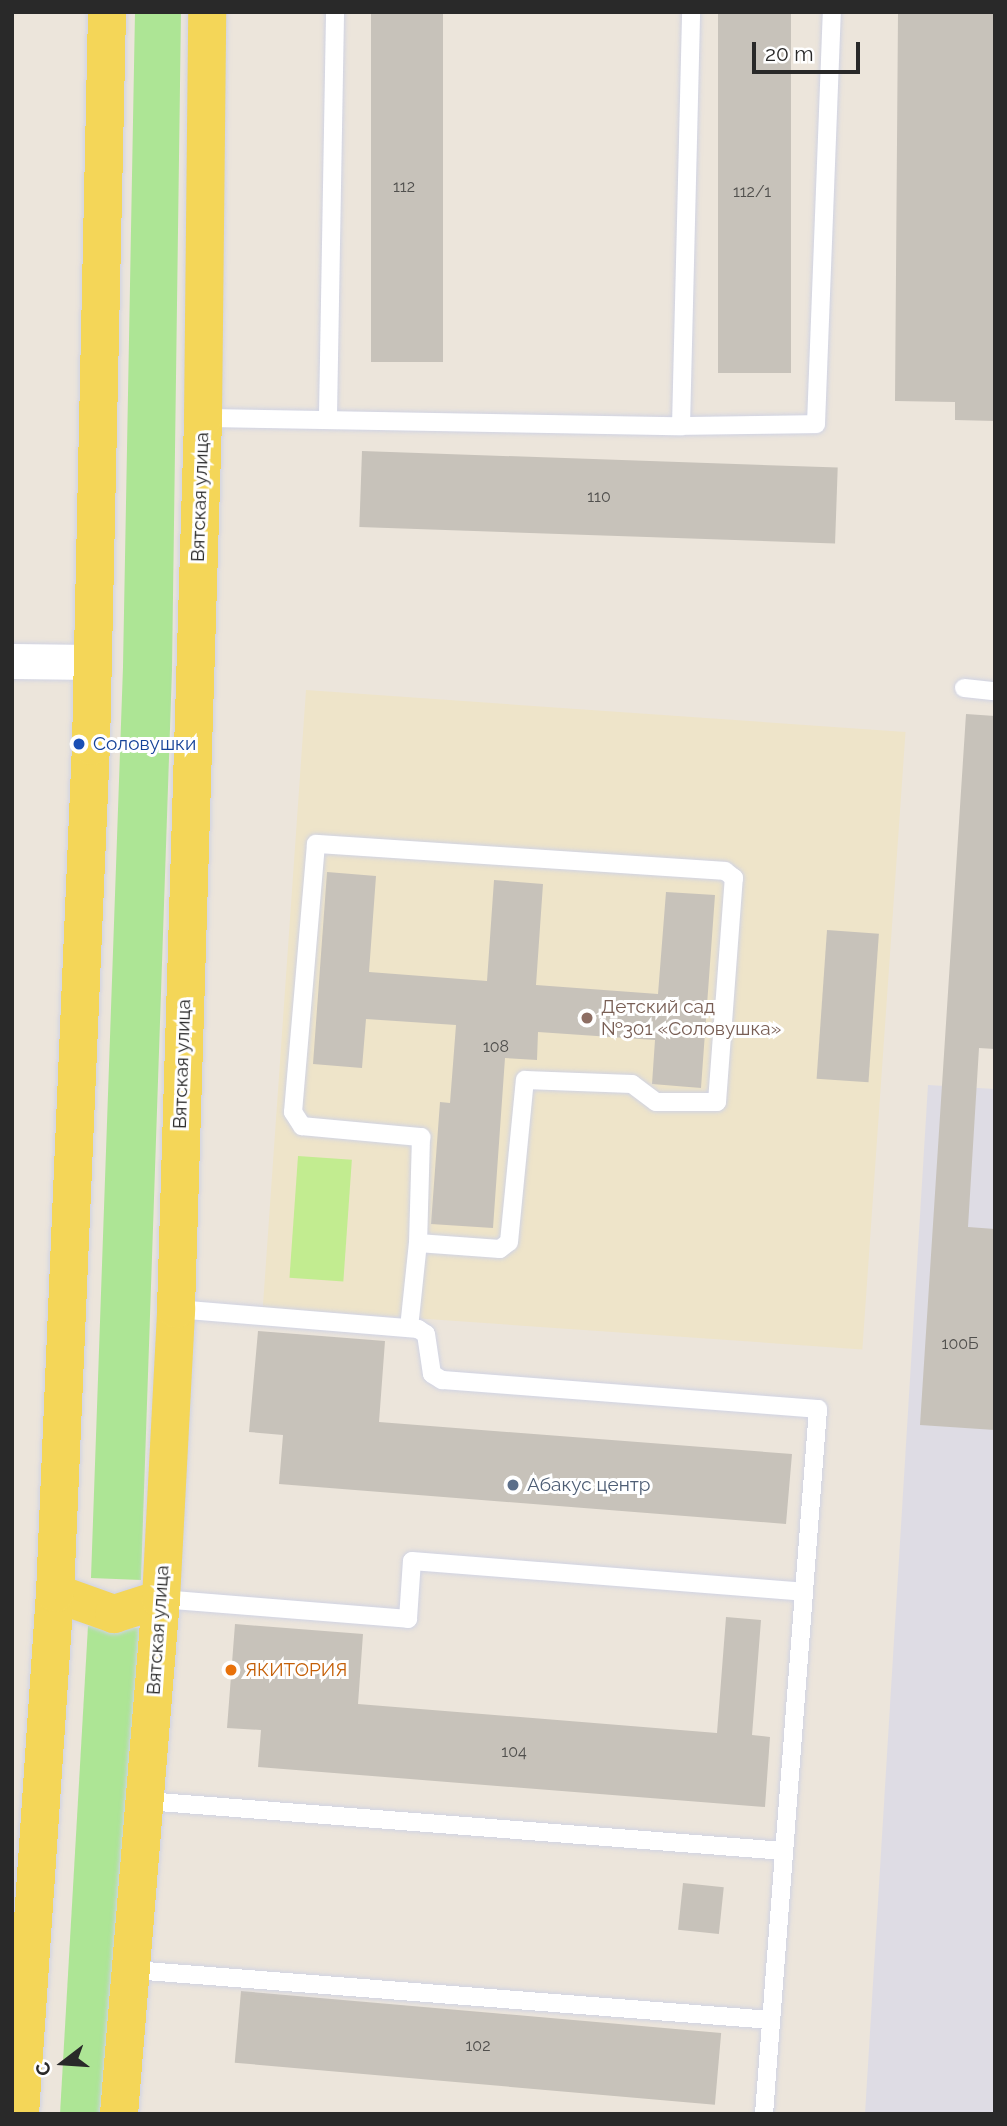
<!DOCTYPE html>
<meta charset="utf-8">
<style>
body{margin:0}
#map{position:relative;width:1007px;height:2126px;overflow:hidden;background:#ece5db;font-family:Raleway,sans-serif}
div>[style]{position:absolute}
.industrial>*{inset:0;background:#dedce4}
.education>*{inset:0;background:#eee4c9;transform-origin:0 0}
.green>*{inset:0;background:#ade595}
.pitch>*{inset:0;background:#c2ec90;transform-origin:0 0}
.building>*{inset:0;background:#c7c2ba;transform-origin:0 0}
.roads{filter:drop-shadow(0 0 2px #d0d3e3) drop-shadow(0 0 2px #d0d3e3)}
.lane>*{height:18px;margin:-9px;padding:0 9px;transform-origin:9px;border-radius:9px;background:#fff}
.street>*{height:35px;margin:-17.5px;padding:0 17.5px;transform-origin:17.5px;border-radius:17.5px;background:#fff}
.primary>*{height:38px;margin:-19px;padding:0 19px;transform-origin:19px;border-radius:19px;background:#f4d658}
.dots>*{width:19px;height:19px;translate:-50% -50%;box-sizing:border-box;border:4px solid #fff;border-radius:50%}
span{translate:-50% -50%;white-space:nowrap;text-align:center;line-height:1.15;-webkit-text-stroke:6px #fff;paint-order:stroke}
.number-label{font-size:16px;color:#504f4d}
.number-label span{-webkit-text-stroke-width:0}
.street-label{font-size:19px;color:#292929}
.transit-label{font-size:19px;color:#164399}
.left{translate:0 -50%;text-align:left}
.education-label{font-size:19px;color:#785e54}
.service-label{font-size:19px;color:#4e5e75}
.food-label{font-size:19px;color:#c56008}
.frame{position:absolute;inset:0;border:14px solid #292929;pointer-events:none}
.north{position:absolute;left:28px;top:2028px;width:70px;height:70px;-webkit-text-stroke:5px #fff;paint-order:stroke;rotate:253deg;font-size:19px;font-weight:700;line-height:28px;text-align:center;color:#292929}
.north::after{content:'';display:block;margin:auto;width:24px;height:32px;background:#292929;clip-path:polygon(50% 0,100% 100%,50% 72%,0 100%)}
.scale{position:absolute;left:752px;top:42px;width:108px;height:32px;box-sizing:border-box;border:4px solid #292929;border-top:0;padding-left:9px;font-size:21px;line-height:24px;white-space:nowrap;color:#292929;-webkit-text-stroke:5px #fff;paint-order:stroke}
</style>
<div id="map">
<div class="industrial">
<i style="clip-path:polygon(928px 1085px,995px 1089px,995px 2114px,865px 2114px)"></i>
</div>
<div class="education">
<i style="left:306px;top:690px;width:601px;height:619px;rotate:4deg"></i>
</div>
<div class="green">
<i style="clip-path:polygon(135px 12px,181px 12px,172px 670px,141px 1580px,91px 1578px,123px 667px)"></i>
<i style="clip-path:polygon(88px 1626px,141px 1628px,100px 2114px,60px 2114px)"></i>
</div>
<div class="pitch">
<i style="left:298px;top:1156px;width:54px;height:122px;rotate:4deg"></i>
</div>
<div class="building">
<i style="left:371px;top:12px;width:72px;height:350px"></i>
<i style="left:718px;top:12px;width:73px;height:361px"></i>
<i style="clip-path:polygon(898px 12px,995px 12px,995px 421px,955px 420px,955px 402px,895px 401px)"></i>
<i style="left:362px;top:451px;width:476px;height:76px;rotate:2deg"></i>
<i style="clip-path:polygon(966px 714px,995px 716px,995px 1049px,979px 1048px,968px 1227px,995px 1229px,995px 1430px,920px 1425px)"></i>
<i style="clip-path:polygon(327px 872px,376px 876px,369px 972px,487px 981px,494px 880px,543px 884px,536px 985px,658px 994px,666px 892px,715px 895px,701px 1088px,652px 1084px,655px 1040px,538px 1032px,537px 1060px,505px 1058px,493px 1228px,431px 1224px,440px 1102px,450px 1103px,456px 1025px,366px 1019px,362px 1068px,313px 1064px)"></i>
<i style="left:827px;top:930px;width:52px;height:149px;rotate:4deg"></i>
<i style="clip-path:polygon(258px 1331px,385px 1341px,379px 1422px,792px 1454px,786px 1524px,279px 1484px,283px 1435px,249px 1432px)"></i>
<i style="clip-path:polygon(726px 1617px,761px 1620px,752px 1735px,770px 1737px,765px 1807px,258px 1767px,261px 1730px,227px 1728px,235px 1624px,363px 1634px,358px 1704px,717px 1733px)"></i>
<i style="left:683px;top:1883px;width:41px;height:47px;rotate:6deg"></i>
<i style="left:241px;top:1991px;width:482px;height:72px;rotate:5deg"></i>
</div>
<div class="roads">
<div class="lane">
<i style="left:328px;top:416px;width:404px;rotate:-89deg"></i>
<i style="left:203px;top:418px;width:478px;rotate:1deg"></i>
<i style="left:681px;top:426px;width:414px;rotate:-88.6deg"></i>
<i style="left:681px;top:426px;width:135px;rotate:-0.8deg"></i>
<i style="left:816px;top:424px;width:412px;rotate:-87.8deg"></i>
<i style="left:964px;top:688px;width:31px;rotate:6deg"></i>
<i style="left:176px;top:1309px;width:243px;rotate:4.7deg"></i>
<i style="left:418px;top:1329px;width:9px;rotate:32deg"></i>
<i style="left:426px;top:1334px;width:40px;rotate:81.5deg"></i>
<i style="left:432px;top:1374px;width:12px;rotate:31deg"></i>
<i style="left:442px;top:1380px;width:377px;rotate:4.4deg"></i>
<i style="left:818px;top:1409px;width:707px;rotate:94.38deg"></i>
<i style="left:409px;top:1328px;width:85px;rotate:-84deg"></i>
<i style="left:418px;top:1243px;width:82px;rotate:4.2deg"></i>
<i style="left:500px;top:1249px;width:11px;rotate:-38deg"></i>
<i style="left:509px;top:1242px;width:163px;rotate:-84.4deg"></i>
<i style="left:525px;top:1080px;width:107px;rotate:2.1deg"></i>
<i style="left:632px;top:1084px;width:30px;rotate:37deg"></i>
<i style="left:656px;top:1102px;width:61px"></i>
<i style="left:717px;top:1102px;width:225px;rotate:-85.7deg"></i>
<i style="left:734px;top:878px;width:11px;rotate:-142deg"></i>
<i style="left:725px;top:871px;width:410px;rotate:-176.2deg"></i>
<i style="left:316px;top:844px;width:269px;rotate:94.9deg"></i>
<i style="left:293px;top:1112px;width:17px;rotate:57deg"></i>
<i style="left:302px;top:1126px;width:120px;rotate:5.3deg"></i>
<i style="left:421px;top:1137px;width:106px;rotate:91.6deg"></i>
<i style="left:161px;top:1599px;width:248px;rotate:4.6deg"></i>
<i style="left:408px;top:1619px;width:58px;rotate:-86.1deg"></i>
<i style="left:412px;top:1561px;width:393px;rotate:4.5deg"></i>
<i style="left:146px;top:1801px;width:640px;rotate:4.48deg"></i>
<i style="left:133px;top:1970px;width:640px;rotate:4.48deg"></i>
</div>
<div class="street">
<i style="left:12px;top:661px;width:82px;rotate:0.7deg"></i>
</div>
<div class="primary">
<i style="left:55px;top:1593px;width:63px;rotate:19.6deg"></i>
<i style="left:114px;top:1614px;width:49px;rotate:-17.7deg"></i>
<i style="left:20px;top:2114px;width:522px;rotate:-86.16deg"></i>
<i style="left:55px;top:1593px;width:848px;rotate:-87.57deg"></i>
<i style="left:91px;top:746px;width:734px;rotate:-88.75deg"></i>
<i style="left:119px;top:2114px;width:517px;rotate:-85.34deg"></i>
<i style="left:161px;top:1599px;width:290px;rotate:-87deg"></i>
<i style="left:176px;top:1309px;width:891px;rotate:-88.26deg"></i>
<i style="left:203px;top:418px;width:406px;rotate:-89.4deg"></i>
</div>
</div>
<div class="dots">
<i style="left:79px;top:744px;background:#1a4fb4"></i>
<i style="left:587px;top:1018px;background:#8d6e63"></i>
<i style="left:513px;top:1485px;background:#5c6f8a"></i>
<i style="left:231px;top:1670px;background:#e8710a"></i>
</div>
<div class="number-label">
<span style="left:404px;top:187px">112</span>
<span style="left:752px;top:192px">112/1</span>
<span style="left:599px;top:497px">110</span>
<span style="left:496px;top:1047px">108</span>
<span style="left:960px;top:1344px">100Б</span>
<span style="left:514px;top:1752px">104</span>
<span style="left:478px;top:2046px">102</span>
</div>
<div class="street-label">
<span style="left:200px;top:497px;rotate:-88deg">Вятская улица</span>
<span style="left:182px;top:1064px;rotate:-88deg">Вятская улица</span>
<span style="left:158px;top:1630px;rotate:-86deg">Вятская улица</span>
</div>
<div class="transit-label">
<span class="left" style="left:93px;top:744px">Соловушки</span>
</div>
<div class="education-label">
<span class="left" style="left:601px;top:1018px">Детский сад<br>№301 «Соловушка»</span>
</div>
<div class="service-label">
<span class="left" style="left:527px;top:1485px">Абакус центр</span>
</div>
<div class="food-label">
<span class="left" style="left:245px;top:1670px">ЯКИТОРИЯ</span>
</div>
<div class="frame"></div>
<div class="north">С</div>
<div class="scale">20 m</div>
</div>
